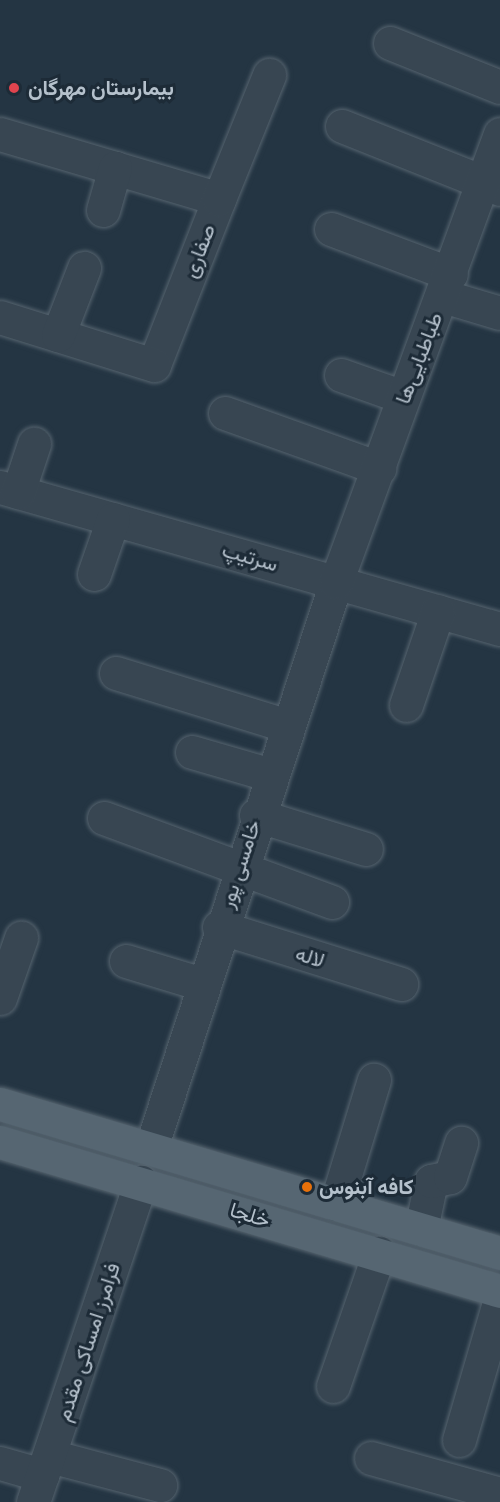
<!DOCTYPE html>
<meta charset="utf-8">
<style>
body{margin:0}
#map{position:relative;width:500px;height:1502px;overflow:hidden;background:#243543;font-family:"Public Sans",Vazirmatn,sans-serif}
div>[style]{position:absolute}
.roads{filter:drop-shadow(0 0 2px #56646f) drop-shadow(0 0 2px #56646f)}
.minor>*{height:33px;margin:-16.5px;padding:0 16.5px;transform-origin:16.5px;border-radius:16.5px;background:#384652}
.major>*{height:33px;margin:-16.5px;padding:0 16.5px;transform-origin:16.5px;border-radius:16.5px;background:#566672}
.dots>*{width:16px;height:16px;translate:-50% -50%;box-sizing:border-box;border:3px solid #1d2b37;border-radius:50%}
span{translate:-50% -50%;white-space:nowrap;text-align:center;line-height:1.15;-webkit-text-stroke:6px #1d2b37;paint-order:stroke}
.poi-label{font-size:21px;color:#b5c1cc;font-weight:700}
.left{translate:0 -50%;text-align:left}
.street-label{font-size:21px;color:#b5c1cc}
</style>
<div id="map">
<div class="roads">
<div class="minor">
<i style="left:390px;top:43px;width:118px;rotate:21.8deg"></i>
<i style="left:342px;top:126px;width:170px;rotate:21.7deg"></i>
<i style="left:0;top:134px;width:228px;rotate:16.5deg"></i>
<i style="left:219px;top:199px;width:178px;rotate:111.4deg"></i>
<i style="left:154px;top:365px;width:161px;rotate:-162.7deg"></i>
<i style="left:219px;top:199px;width:134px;rotate:-68deg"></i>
<i style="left:103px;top:210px;width:44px;rotate:-74.1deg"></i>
<i style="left:331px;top:229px;width:128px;rotate:20.6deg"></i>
<i style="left:443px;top:296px;width:59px;rotate:16.6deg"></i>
<i style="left:58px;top:335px;width:72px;rotate:-68.8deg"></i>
<i style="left:341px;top:375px;width:66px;rotate:19.5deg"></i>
<i style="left:225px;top:413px;width:164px;rotate:19.7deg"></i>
<i style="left:0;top:487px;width:520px;rotate:15.85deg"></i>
<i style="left:18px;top:492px;width:51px;rotate:-71.6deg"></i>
<i style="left:94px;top:574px;width:58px;rotate:-70.9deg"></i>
<i style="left:116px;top:673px;width:180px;rotate:17.1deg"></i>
<i style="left:406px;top:705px;width:99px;rotate:-71.2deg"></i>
<i style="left:192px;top:752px;width:82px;rotate:16.2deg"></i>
<i style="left:256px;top:815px;width:115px;rotate:17.2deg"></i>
<i style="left:104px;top:818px;width:243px;rotate:20.2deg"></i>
<i style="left:219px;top:927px;width:191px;rotate:17.4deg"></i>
<i style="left:126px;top:961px;width:79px;rotate:16.8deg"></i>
<i style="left:0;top:998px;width:64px;rotate:-70.7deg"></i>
<i style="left:151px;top:1148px;width:595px;rotate:-71.9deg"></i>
<i style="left:336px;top:582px;width:477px;rotate:-69.9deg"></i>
<i style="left:336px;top:1204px;width:130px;rotate:-73deg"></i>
<i style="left:421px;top:1229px;width:49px;rotate:-78.2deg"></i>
<i style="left:431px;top:1181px;width:19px;rotate:-12deg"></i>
<i style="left:450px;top:1177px;width:36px;rotate:-72deg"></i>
<i style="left:333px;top:1386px;width:141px;rotate:-70.9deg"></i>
<i style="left:459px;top:1440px;width:147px;rotate:-73.8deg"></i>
<i style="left:50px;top:1456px;width:114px;rotate:14.8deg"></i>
<i style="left:371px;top:1458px;width:134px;rotate:15.6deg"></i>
<i style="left:0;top:1463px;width:44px;rotate:15.9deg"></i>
<i style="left:33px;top:1502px;width:338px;rotate:-71.4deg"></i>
</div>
<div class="major">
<i style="left:0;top:1104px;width:522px;rotate:16.59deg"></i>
<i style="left:0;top:1142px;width:522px;rotate:16.59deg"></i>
</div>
</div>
<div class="dots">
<i style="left:14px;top:88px;background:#e0444e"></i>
<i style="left:307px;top:1187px;background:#e8710a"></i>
</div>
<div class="poi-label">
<span class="left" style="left:28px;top:88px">بیمارستان مهرگان</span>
<span class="left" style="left:319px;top:1187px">کافه آبنوس</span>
</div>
<div class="street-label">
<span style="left:199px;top:251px;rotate:-69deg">صفاری</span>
<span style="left:419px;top:358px;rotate:-69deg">طباطبایی‌ها</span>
<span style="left:250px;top:557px;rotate:16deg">سرتیپ</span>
<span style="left:240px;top:864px;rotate:-72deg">خامسی پور</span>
<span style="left:310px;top:957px;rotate:18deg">لاله</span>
<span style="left:250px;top:1215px;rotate:17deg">خلجا</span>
<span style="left:88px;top:1342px;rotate:-72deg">فرامرز امساکی مقدم</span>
</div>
</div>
